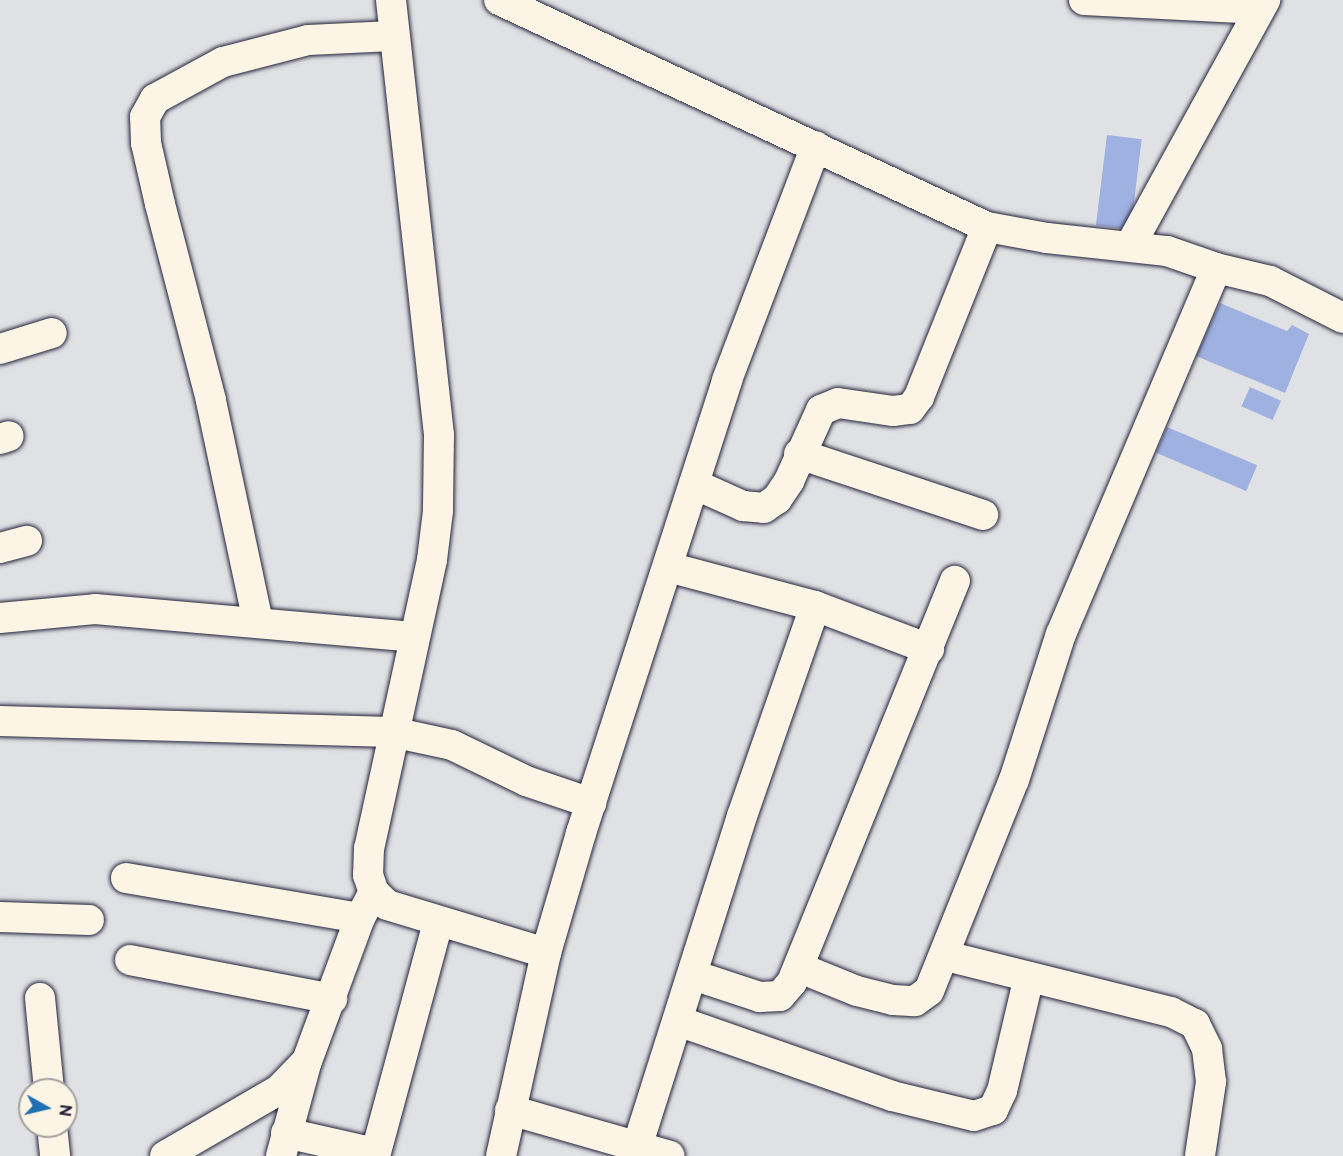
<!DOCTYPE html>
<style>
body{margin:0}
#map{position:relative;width:1343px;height:1156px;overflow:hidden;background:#e0e1e4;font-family:"Balsamiq Sans",sans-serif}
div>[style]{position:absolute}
.building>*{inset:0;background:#9fb1e0;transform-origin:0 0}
.roads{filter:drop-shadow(0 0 2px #22223b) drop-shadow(0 0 2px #22223b)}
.minor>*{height:30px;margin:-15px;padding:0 15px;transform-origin:15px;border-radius:15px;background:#fcf5e5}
span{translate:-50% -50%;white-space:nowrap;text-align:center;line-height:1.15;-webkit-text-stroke:5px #fcf5e5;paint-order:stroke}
.north{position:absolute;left:18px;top:1078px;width:60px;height:60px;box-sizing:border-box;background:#fcf5e5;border:2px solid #a5a1a1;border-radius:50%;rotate:98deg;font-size:16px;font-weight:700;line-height:24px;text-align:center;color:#22223b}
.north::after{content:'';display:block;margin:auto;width:21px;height:27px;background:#1f6fb2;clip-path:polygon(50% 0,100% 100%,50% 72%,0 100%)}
</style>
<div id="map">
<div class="building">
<i style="left:1107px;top:135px;width:35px;height:91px;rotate:7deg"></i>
<i style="clip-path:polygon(1220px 303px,1287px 331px,1292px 325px,1309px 334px,1285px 393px,1196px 356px)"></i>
<i style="left:1250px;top:387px;width:34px;height:21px;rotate:24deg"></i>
<i style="left:1167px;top:427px;width:98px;height:28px;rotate:23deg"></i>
</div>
<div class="roads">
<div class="minor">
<i style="left:391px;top:0;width:438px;rotate:83.7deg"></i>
<i style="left:439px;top:435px;width:76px;rotate:90.8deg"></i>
<i style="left:438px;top:511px;width:49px;rotate:97deg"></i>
<i style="left:432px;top:560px;width:295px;rotate:102.3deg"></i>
<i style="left:369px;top:848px;width:27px;rotate:92deg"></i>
<i style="left:368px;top:875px;width:18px;rotate:71deg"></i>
<i style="left:374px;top:892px;width:18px;rotate:45deg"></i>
<i style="left:387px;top:905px;width:166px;rotate:16.8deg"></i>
<i style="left:499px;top:0;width:538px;rotate:24.95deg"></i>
<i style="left:987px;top:227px;width:61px;rotate:10.4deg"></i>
<i style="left:1047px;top:238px;width:121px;rotate:6.2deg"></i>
<i style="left:1167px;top:251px;width:52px;rotate:19.1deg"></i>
<i style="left:1216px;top:268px;width:56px;rotate:13.5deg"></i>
<i style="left:1270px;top:281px;width:82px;rotate:26.9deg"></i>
<i style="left:1084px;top:0;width:176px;rotate:2.9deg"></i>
<i style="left:1130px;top:246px;width:281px;rotate:-61.2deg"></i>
<i style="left:0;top:349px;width:54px;rotate:-17.1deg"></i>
<i style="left:0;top:439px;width:9px;rotate:-18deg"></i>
<i style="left:799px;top:454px;width:194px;rotate:18.3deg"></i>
<i style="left:694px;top:484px;width:54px;rotate:24.2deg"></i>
<i style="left:743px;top:506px;width:21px;rotate:5deg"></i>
<i style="left:764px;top:508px;width:16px;rotate:-35deg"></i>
<i style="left:777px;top:499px;width:22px;rotate:-56deg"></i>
<i style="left:789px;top:481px;width:78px;rotate:-65.7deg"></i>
<i style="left:821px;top:410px;width:18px;rotate:-22deg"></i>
<i style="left:838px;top:403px;width:56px;rotate:8.3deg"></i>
<i style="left:893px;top:411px;width:17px;rotate:-7deg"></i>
<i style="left:910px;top:409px;width:15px;rotate:-53deg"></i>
<i style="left:919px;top:397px;width:183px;rotate:-68.2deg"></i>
<i style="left:0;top:548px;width:28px;rotate:-15deg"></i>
<i style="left:668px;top:567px;width:152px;rotate:14.9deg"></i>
<i style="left:815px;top:606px;width:122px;rotate:20.7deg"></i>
<i style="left:0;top:618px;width:95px;rotate:-5.4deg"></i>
<i style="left:95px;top:609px;width:320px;rotate:5deg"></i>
<i style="left:258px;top:622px;width:227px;rotate:-102deg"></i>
<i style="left:211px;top:400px;width:203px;rotate:-104.6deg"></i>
<i style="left:160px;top:204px;width:63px;rotate:-102.9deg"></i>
<i style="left:146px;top:143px;width:26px;rotate:-92deg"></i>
<i style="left:145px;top:117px;width:21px;rotate:-61deg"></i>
<i style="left:155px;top:99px;width:77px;rotate:-28.6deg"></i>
<i style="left:223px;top:62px;width:88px;rotate:-14.5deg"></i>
<i style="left:308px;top:40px;width:85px;rotate:-2.7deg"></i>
<i style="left:0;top:721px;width:392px;rotate:1.6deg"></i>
<i style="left:392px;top:732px;width:61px;rotate:12.2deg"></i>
<i style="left:452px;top:745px;width:82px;rotate:25.9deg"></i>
<i style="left:526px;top:781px;width:69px;rotate:18.7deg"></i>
<i style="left:126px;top:878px;width:237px;rotate:9.7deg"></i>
<i style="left:0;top:917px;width:89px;rotate:1.9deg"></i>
<i style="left:946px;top:956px;width:232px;rotate:14deg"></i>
<i style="left:1171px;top:1012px;width:27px;rotate:27deg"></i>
<i style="left:1195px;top:1024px;width:28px;rotate:64deg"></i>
<i style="left:1207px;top:1049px;width:33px;rotate:83deg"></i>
<i style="left:1211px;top:1082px;width:75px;rotate:98.5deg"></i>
<i style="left:130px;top:960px;width:206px;rotate:10.9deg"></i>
<i style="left:800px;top:968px;width:61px;rotate:22deg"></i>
<i style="left:857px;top:991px;width:37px;rotate:14deg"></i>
<i style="left:893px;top:1000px;width:22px;rotate:3deg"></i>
<i style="left:915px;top:1001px;width:17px;rotate:-36deg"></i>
<i style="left:929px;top:991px;width:227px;rotate:-68.1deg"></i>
<i style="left:1014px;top:780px;width:153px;rotate:-72.2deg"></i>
<i style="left:1061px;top:634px;width:397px;rotate:-67deg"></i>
<i style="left:693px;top:975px;width:71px;rotate:18.2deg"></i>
<i style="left:760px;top:997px;width:20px;rotate:-3deg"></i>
<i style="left:780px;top:996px;width:18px;rotate:-49deg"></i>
<i style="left:792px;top:982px;width:433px;rotate:-67.9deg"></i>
<i style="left:40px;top:998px;width:92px;rotate:84.4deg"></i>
<i style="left:678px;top:1021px;width:227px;rotate:19.3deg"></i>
<i style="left:892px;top:1096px;width:84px;rotate:13.7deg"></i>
<i style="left:974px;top:1116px;width:20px;rotate:-18deg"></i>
<i style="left:993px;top:1110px;width:21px;rotate:-65deg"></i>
<i style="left:1002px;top:1091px;width:117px;rotate:-76.7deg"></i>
<i style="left:510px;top:1110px;width:166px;rotate:16deg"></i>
<i style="left:52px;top:1126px;width:30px;rotate:84deg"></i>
<i style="left:286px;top:1133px;width:91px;rotate:12.7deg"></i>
<i style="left:637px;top:1147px;width:347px;rotate:-72.4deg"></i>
<i style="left:742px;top:816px;width:222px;rotate:-70.8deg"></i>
<i style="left:165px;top:1156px;width:132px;rotate:-30.1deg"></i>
<i style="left:279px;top:1090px;width:40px;rotate:-46deg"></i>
<i style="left:307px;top:1061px;width:153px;rotate:-69.7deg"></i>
<i style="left:360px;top:918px;width:30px;rotate:-62deg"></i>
<i style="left:281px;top:1156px;width:95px;rotate:-74.8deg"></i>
<i style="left:375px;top:1156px;width:242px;rotate:-74.9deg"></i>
<i style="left:501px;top:1156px;width:208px;rotate:-77.5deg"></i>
<i style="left:546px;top:953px;width:125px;rotate:-73.7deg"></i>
<i style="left:581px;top:833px;width:476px;rotate:-72.1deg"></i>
<i style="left:727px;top:380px;width:250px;rotate:-69.2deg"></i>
</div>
</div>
<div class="north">N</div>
</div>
